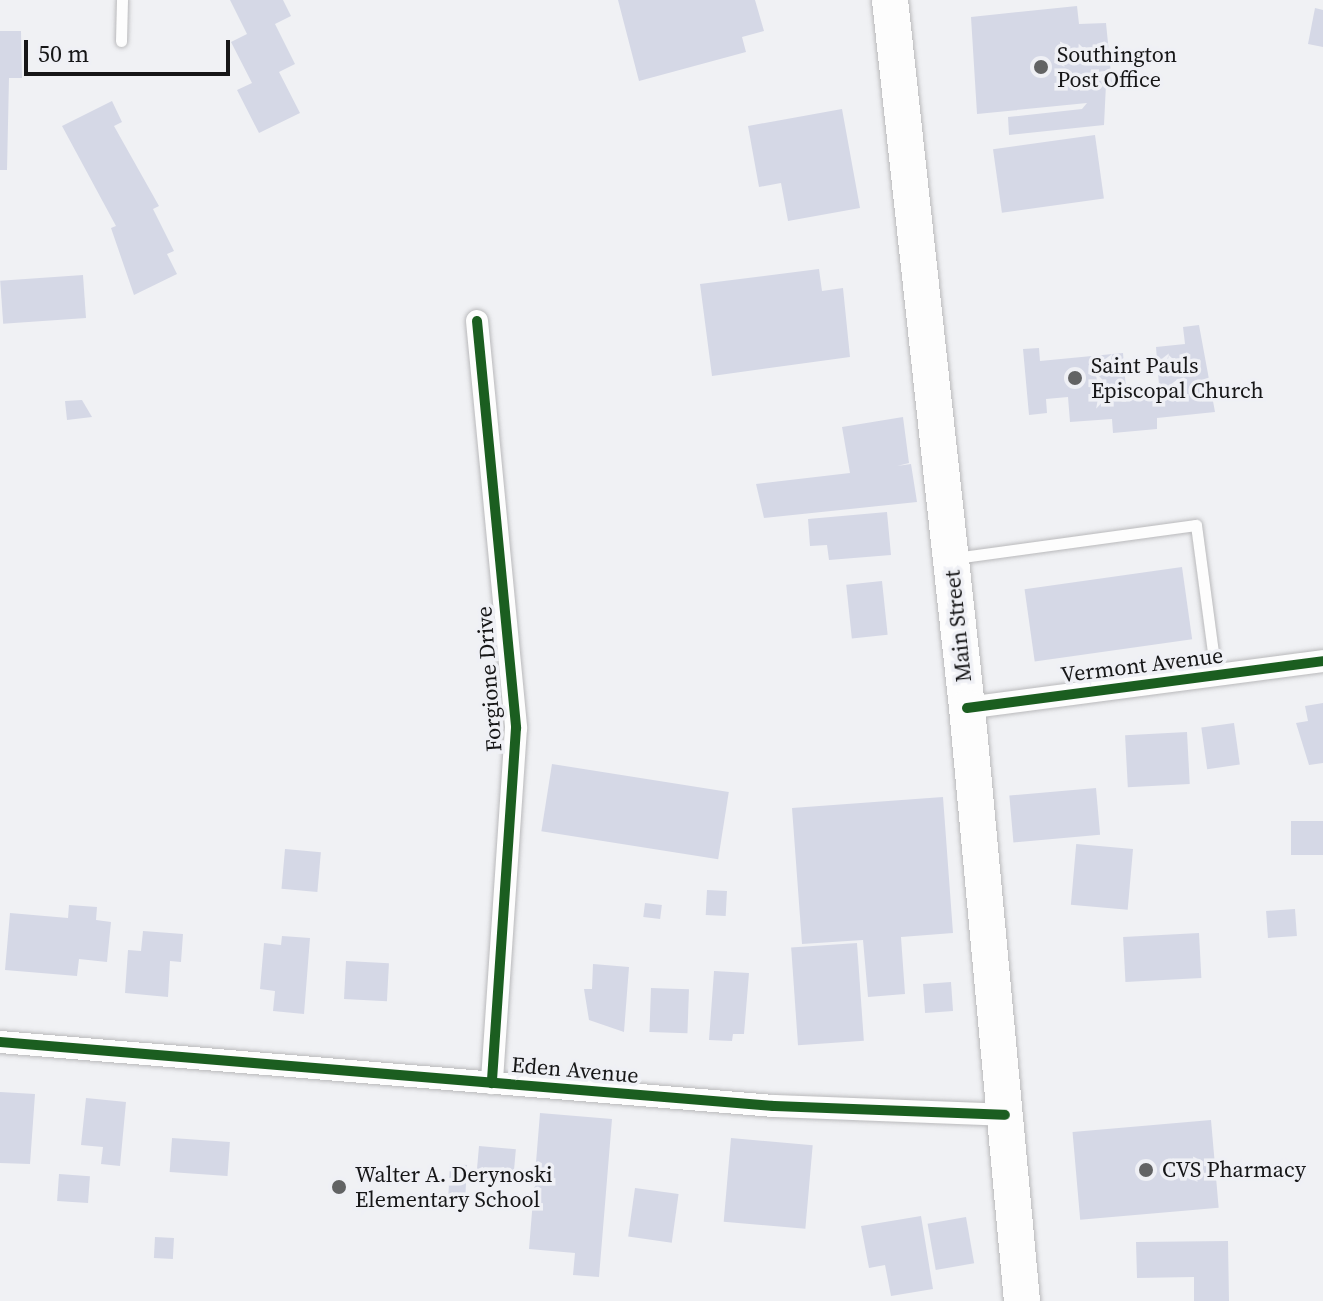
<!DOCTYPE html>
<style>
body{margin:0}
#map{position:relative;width:1323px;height:1301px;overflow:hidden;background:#f0f1f4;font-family:"Source Serif 4",serif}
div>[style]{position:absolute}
.building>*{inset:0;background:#d5d8e6;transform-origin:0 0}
.roads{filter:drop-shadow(0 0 2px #b9b9bb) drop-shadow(0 0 2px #b9b9bb)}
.service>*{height:11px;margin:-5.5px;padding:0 5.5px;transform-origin:5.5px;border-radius:5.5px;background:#fdfdfd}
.minor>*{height:22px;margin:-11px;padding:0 11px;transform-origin:11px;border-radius:11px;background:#fdfdfd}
.trunk>*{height:36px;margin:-18px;padding:0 18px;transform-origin:18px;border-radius:18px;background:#fdfdfd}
.cycleway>*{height:10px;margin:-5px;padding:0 5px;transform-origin:5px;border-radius:5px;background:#1b5e20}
.dots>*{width:22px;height:22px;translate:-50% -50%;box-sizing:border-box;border:4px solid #eff0f5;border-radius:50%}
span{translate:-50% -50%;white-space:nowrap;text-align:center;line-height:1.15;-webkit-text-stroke:7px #eff0f5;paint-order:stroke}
.poi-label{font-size:22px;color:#161617}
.left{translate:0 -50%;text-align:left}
.street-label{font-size:22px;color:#161617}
.scale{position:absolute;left:24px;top:40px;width:206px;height:36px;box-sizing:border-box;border:4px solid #161617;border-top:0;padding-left:10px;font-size:24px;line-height:28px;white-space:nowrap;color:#161617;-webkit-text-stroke:6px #eff0f5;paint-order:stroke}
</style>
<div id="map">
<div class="building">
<i style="clip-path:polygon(230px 0,283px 0,291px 16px,275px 24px,295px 64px,279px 72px,300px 113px,259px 133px,237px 90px,252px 83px,231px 42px,247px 34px)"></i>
<i style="clip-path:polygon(618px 0,755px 0,764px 31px,742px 37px,746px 52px,639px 81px)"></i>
<i style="clip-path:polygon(1077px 6px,1079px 24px,1106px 23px,1112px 83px,1106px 84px,1104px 125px,1009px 135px,1008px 117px,1082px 109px,1087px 103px,977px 114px,971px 17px)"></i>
<i style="clip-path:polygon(1315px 8px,1323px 10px,1323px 47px,1308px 44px)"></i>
<i style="clip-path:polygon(0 31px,21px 31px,22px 78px,9px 78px,7px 170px,0 170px)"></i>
<i style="clip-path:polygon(112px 101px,122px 122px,114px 126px,159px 206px,153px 209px,174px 251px,167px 254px,177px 274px,134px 295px,111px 228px,116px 226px,62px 126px)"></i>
<i style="clip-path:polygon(842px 109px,860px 208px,788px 221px,781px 183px,759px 187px,748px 126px)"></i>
<i style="left:1095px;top:135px;width:64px;height:103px;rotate:82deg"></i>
<i style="clip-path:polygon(819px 269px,822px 291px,843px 288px,850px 357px,712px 376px,700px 284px)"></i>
<i style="left:83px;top:275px;width:43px;height:83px;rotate:86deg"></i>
<i style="clip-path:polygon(1199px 325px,1215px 412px,1157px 418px,1157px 429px,1113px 433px,1112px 419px,1070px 422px,1068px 397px,1046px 399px,1047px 413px,1029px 415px,1023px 349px,1039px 348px,1040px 361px,1123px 353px,1126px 389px,1159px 385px,1156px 347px,1185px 344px,1183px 327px)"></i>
<i style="clip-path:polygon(82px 400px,92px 417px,67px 420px,65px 401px)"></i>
<i style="clip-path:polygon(903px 417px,909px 463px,897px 466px,911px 464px,917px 502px,764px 518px,756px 484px,850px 473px,842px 427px)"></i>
<i style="clip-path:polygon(887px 512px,891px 555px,829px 560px,827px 545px,810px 546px,808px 519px)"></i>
<i style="left:1182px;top:567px;width:73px;height:159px;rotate:82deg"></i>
<i style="left:882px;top:581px;width:54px;height:36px;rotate:84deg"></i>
<i style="clip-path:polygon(1323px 703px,1323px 763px,1309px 765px,1296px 723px,1308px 721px,1305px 706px)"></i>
<i style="left:1234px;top:723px;width:42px;height:33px;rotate:82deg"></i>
<i style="left:1187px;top:732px;width:52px;height:62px;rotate:87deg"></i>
<i style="left:552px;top:764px;width:179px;height:68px;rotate:9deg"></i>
<i style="left:1096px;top:788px;width:47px;height:87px;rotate:85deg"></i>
<i style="clip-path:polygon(943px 797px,953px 933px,901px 937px,905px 994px,868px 997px,863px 940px,802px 944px,792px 808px)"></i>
<i style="left:1323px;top:821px;width:34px;height:32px;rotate:90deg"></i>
<i style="left:285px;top:849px;width:36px;height:40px;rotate:5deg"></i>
<i style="left:1133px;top:849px;width:61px;height:57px;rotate:95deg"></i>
<i style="left:707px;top:890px;width:20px;height:25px;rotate:3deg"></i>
<i style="left:645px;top:903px;width:17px;height:14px;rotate:7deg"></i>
<i style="clip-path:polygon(69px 905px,97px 907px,96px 920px,111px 922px,107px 962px,79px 959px,77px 976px,5px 970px,10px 913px,68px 918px)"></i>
<i style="left:1295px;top:909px;width:27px;height:29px;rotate:86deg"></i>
<i style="clip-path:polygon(143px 931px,183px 934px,181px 962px,170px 961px,168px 997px,125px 993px,128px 950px,141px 951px)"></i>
<i style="left:1199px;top:933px;width:45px;height:76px;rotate:87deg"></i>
<i style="clip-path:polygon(282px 936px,310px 938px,304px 1014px,273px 1011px,275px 991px,260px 989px,264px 943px,281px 945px)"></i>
<i style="left:857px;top:943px;width:98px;height:66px;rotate:86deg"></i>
<i style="left:346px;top:961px;width:43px;height:38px;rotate:3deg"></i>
<i style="clip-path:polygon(593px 964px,629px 967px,624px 1032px,589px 1020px,584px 989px,592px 989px)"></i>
<i style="clip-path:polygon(714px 971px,749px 973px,744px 1034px,733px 1034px,732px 1041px,709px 1040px)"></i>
<i style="left:951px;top:982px;width:29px;height:28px;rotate:86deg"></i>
<i style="left:651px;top:988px;width:38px;height:44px;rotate:2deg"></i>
<i style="clip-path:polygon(0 1092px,35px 1094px,30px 1164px,0 1163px)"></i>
<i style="clip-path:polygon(86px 1098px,126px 1102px,120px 1166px,101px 1164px,103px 1147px,81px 1145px)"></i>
<i style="clip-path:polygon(540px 1113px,612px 1119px,599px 1277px,573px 1275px,575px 1253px,529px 1249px)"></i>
<i style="left:1211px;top:1120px;width:88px;height:139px;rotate:85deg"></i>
<i style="left:172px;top:1138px;width:58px;height:34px;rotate:4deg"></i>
<i style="left:731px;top:1138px;width:82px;height:84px;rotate:5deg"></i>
<i style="left:479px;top:1146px;width:37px;height:31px;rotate:5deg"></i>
<i style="left:450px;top:1164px;width:17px;height:30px;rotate:3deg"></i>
<i style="left:59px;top:1174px;width:31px;height:27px;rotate:4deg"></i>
<i style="left:635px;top:1188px;width:44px;height:49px;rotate:8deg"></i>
<i style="clip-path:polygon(921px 1216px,933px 1289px,891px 1296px,885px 1265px,869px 1268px,861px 1226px)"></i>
<i style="left:966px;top:1217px;width:47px;height:39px;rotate:80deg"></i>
<i style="left:155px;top:1237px;width:19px;height:21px;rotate:3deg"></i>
<i style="clip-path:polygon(1228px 1241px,1229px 1301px,1194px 1301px,1194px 1277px,1137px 1278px,1136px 1242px)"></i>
</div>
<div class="roads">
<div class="service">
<i style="left:121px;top:41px;width:41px;rotate:-88.6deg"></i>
<i style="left:955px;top:558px;width:243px;rotate:-7.8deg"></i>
<i style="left:1196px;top:525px;width:151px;rotate:82.4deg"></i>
</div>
<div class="minor">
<i style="left:477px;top:321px;width:409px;rotate:84.5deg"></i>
<i style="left:516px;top:728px;width:356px;rotate:93.9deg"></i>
<i style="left:967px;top:708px;width:359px;rotate:-7.5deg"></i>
<i style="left:0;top:1042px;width:776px;rotate:4.73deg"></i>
<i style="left:773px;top:1106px;width:232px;rotate:2.2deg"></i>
</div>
<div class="trunk">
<i style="left:890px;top:0;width:712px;rotate:83.79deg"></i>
<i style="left:967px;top:708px;width:596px;rotate:84.7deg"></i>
</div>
</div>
<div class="cycleway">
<i style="left:477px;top:321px;width:409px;rotate:84.5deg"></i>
<i style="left:516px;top:728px;width:356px;rotate:93.9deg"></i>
<i style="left:967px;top:708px;width:359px;rotate:-7.5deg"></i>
<i style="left:0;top:1042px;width:776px;rotate:4.73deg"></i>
<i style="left:773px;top:1106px;width:232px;rotate:2.2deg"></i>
</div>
<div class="dots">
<i style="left:1041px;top:67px;background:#626364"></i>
<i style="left:1075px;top:378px;background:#626364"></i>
<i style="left:1146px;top:1170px;background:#626364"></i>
<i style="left:339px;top:1187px;background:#626364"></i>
</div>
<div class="poi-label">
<span class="left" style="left:1057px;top:67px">Southington<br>Post Office</span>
<span class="left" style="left:1091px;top:378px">Saint Pauls<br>Episcopal Church</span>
<span class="left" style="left:1162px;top:1170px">CVS Pharmacy</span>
<span class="left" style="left:355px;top:1187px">Walter A. Derynoski<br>Elementary School</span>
</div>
<div class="street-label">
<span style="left:958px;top:626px;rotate:-96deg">Main Street</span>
<span style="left:1142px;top:665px;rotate:-7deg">Vermont Avenue</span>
<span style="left:489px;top:679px;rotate:-94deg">Forgione Drive</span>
<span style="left:575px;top:1070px;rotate:5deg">Eden Avenue</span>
</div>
<div class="scale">50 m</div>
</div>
